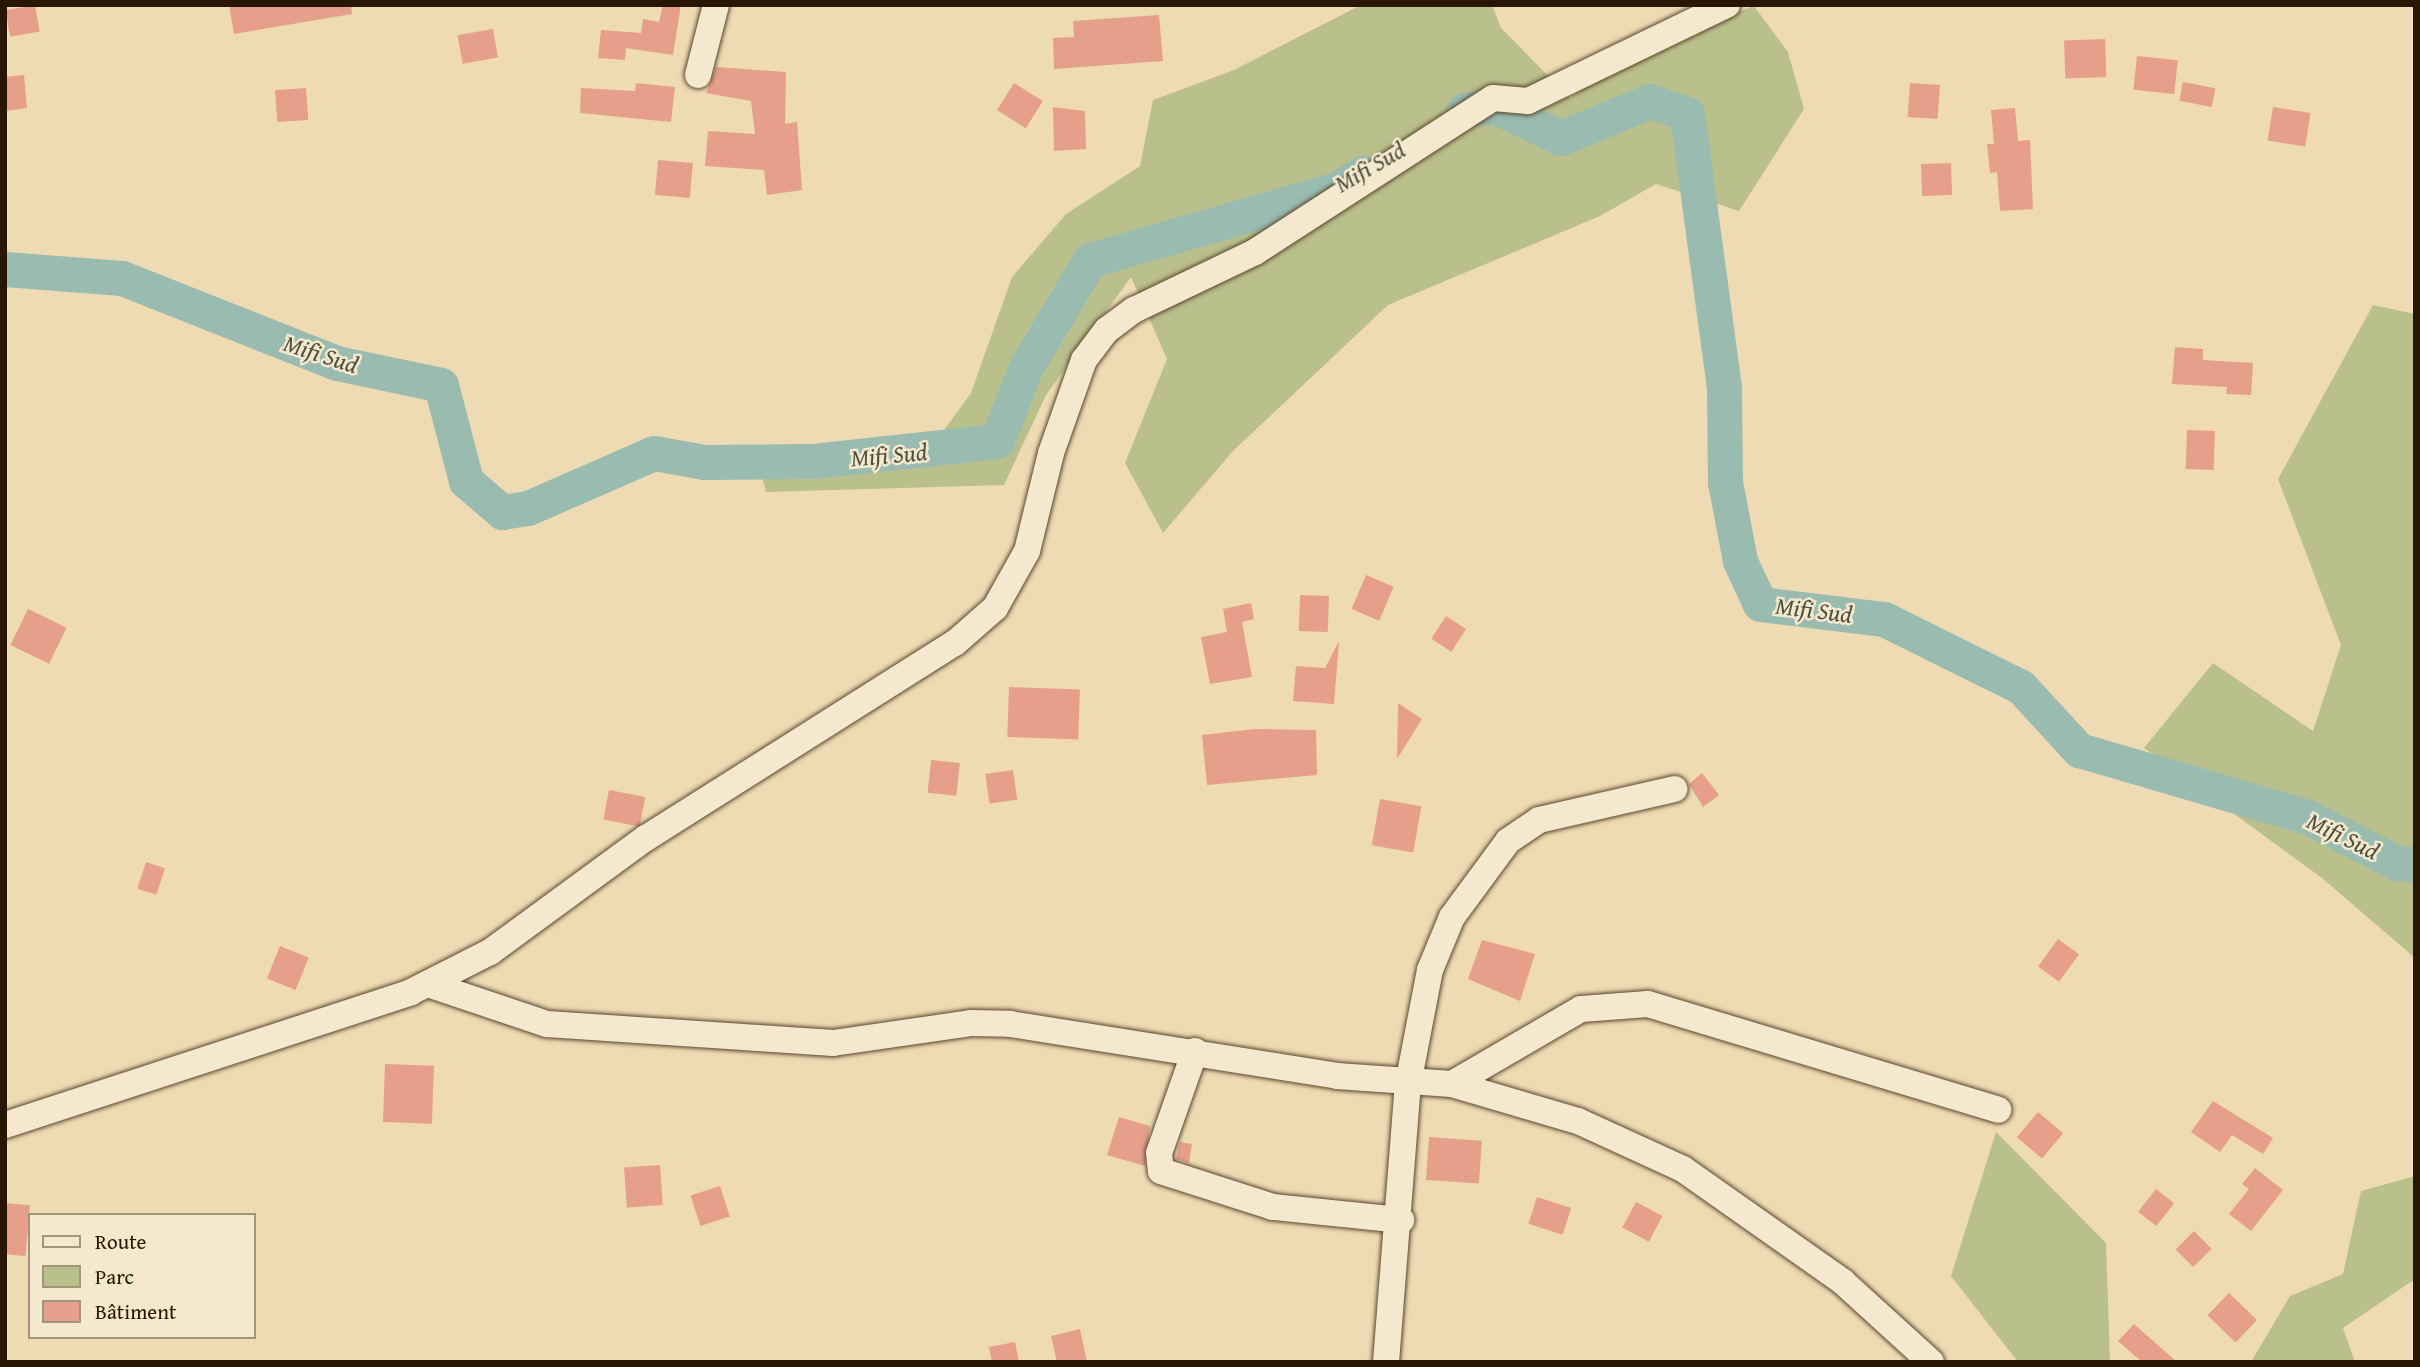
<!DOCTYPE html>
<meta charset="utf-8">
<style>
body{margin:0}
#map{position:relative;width:2420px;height:1367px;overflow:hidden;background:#eedbb4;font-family:"Gentium Book Plus",serif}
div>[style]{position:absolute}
.green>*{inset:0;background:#bac08c}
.river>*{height:35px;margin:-17.5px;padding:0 17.5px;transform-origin:17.5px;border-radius:17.5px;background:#99bbb0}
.building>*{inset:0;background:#e59f8b;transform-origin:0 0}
.roads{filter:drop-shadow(0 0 2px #5a472d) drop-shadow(0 0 2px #5a472d)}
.minor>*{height:26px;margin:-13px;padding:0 13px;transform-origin:13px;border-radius:13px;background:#f4e8ce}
span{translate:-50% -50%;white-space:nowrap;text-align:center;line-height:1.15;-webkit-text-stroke:5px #f4e8ce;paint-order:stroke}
.water-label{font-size:24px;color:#50503e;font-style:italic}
.frame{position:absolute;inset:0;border:7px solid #291600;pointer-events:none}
.legend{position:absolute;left:28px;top:1213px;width:228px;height:126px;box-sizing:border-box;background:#f4e8ce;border:2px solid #a3947c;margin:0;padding:9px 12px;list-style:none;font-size:21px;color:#291600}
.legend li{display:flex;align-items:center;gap:14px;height:35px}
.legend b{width:35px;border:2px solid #a3947c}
</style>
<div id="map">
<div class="green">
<i style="clip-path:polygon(1361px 5px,1492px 5px,1501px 28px,1570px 98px,1654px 41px,1754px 6px,1788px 52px,1804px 109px,1739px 211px,1656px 184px,1600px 216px,1388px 305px,1233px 451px,1163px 533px,1125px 463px,1167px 359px,1131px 277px,1046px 395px,1004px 485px,766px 492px,754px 447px,936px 441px,971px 393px,1012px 277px,1066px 214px,1140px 166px,1153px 100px,1234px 70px)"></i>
<i style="clip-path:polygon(2373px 305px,2415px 314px,2415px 958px,2322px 878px,2144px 748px,2213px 663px,2313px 731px,2341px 645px,2278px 479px)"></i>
<i style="clip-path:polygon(1996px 1132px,2106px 1243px,2110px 1362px,2018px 1362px,1951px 1276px)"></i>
<i style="clip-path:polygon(2415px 1176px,2415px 1279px,2343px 1328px,2355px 1362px,2251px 1362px,2290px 1296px,2343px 1274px,2361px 1191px)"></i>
</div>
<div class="river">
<i style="left:1464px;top:110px;width:30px;rotate:-8deg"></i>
<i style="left:1494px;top:106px;width:74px;rotate:25.5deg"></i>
<i style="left:1561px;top:138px;width:96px;rotate:-22.6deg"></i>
<i style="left:1650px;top:101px;width:39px;rotate:19deg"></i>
<i style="left:1687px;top:114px;width:275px;rotate:82.3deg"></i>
<i style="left:1724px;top:386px;width:96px;rotate:89.4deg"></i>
<i style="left:1725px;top:482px;width:80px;rotate:79.2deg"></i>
<i style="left:1740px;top:561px;width:47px;rotate:65.1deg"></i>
<i style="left:1760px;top:604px;width:125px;rotate:6.9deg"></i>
<i style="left:1884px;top:619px;width:153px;rotate:26.4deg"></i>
<i style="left:2021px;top:687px;width:86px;rotate:47.4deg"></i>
<i style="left:2079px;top:750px;width:239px;rotate:16.3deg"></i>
<i style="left:2308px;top:817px;width:100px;rotate:27.3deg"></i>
<i style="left:2397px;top:863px;width:18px;rotate:3deg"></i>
<i style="left:5px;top:269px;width:117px;rotate:4.4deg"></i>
<i style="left:122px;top:278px;width:231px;rotate:21.6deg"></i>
<i style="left:337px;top:363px;width:106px;rotate:11.9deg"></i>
<i style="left:441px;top:385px;width:99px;rotate:75.4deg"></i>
<i style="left:466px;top:481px;width:48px;rotate:40.7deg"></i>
<i style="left:502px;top:512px;width:26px;rotate:-9deg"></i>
<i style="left:528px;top:508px;width:137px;rotate:-23.6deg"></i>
<i style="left:654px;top:453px;width:51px;rotate:10.2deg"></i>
<i style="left:704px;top:462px;width:109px;rotate:-0.5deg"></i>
<i style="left:813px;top:461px;width:185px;rotate:-6.2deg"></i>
<i style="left:997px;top:441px;width:77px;rotate:-68.7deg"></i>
<i style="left:1025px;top:369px;width:127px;rotate:-59.2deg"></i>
<i style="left:1090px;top:260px;width:257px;rotate:-16deg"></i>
<i style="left:1337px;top:189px;width:31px;rotate:-32deg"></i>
</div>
<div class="building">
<i style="left:35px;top:5px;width:27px;height:30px;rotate:80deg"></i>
<i style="clip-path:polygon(229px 5px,351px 5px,352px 14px,234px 34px)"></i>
<i style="clip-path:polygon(663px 5px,681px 5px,673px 55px,626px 48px,625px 60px,598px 58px,601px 30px,641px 33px,643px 19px,659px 22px)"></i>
<i style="clip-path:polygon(1159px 15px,1163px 61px,1054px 69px,1053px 38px,1074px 37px,1073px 21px)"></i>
<i style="left:493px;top:29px;width:29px;height:36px;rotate:80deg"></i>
<i style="left:2105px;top:39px;width:38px;height:41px;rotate:88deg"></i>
<i style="left:2137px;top:56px;width:41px;height:34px;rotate:6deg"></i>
<i style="clip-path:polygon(716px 67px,786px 72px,785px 124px,797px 122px,802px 190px,767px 195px,764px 170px,705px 166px,708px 131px,755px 134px,751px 101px,706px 93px)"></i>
<i style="clip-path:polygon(24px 75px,27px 108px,5px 111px,5px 77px)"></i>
<i style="left:2183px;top:82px;width:33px;height:19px;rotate:11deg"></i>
<i style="clip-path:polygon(636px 83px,675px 87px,671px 122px,580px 113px,581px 88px,635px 91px)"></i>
<i style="left:1014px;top:83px;width:34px;height:32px;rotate:32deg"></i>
<i style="left:1910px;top:83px;width:30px;height:34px;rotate:4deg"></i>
<i style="left:306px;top:88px;width:32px;height:31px;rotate:86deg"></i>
<i style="clip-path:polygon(1053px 107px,1085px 111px,1086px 149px,1054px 151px)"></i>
<i style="left:2273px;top:107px;width:38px;height:34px;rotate:9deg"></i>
<i style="clip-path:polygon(2015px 108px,2018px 141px,2030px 140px,2033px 209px,2000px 211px,1997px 172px,1990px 173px,1987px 144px,1994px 144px,1991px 110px)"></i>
<i style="left:658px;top:160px;width:35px;height:35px;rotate:5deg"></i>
<i style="left:1951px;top:163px;width:32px;height:30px;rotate:88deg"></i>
<i style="clip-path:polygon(2175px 347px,2203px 349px,2203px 360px,2253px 363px,2251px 395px,2226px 394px,2227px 387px,2172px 384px)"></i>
<i style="left:2187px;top:430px;width:28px;height:39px;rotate:2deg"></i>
<i style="left:1366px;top:575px;width:30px;height:37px;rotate:23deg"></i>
<i style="left:1300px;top:595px;width:29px;height:36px;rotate:2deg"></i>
<i style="clip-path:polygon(1251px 603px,1254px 619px,1242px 622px,1252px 677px,1210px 684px,1201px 637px,1227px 632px,1223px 609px)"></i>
<i style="left:28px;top:609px;width:43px;height:40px;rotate:26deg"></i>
<i style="left:1446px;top:616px;width:24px;height:27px;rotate:33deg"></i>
<i style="clip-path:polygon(1339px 641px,1334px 704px,1293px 701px,1296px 666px,1325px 668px)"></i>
<i style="left:1009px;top:687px;width:71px;height:50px;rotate:2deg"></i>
<i style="clip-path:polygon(1398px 703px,1422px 719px,1397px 759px)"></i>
<i style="clip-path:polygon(1255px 729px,1316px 730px,1317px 775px,1207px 785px,1202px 735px)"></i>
<i style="left:931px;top:760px;width:29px;height:33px;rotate:6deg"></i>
<i style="left:1013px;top:770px;width:30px;height:28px;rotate:82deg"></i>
<i style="clip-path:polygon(1702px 773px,1719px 795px,1703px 807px,1689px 784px)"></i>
<i style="left:609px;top:790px;width:37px;height:30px;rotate:11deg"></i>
<i style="left:1380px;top:799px;width:42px;height:47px;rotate:10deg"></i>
<i style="left:146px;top:862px;width:20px;height:28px;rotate:18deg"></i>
<i style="left:2058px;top:939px;width:26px;height:34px;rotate:36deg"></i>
<i style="clip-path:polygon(1482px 940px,1535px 954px,1520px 1001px,1468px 979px)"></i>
<i style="left:280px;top:946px;width:31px;height:35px;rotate:22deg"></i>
<i style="left:385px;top:1064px;width:49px;height:58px;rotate:2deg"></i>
<i style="clip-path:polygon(2213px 1101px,2273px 1138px,2263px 1154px,2232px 1135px,2220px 1152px,2191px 1132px)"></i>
<i style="left:2038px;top:1112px;width:33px;height:33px;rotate:40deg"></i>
<i style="clip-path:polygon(1119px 1117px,1150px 1126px,1145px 1166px,1107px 1155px)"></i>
<i style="left:1429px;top:1137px;width:53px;height:43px;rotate:4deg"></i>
<i style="clip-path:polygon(1180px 1142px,1192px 1144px,1189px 1163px,1176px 1159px)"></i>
<i style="left:660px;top:1165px;width:40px;height:36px;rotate:86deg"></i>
<i style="clip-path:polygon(2255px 1168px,2283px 1190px,2251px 1231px,2229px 1214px,2249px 1189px,2242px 1184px)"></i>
<i style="left:720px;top:1186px;width:32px;height:31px;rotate:72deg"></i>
<i style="left:2156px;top:1189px;width:23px;height:29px;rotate:38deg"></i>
<i style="left:1537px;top:1197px;width:36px;height:28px;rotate:18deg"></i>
<i style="left:1636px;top:1202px;width:30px;height:29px;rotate:28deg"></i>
<i style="left:5px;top:1203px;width:25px;height:51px;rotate:5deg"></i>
<i style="left:2194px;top:1231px;width:25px;height:26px;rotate:45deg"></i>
<i style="left:2229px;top:1293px;width:39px;height:31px;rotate:44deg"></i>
<i style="clip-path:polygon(2134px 1324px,2177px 1362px,2142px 1362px,2118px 1341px)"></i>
<i style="clip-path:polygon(1080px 1329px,1087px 1362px,1057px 1362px,1051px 1336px)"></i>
<i style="clip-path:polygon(1015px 1342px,1019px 1362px,992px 1362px,989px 1347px)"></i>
</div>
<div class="roads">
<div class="minor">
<i style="left:698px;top:75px;width:72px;rotate:-75.6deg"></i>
<i style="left:431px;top:985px;width:122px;rotate:18.6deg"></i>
<i style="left:547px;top:1024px;width:287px;rotate:3.8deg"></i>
<i style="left:833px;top:1043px;width:139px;rotate:-8.2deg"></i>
<i style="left:971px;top:1023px;width:39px;rotate:1deg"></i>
<i style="left:1010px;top:1024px;width:331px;rotate:9deg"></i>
<i style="left:1337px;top:1076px;width:115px;rotate:4deg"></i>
<i style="left:1452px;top:1084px;width:131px;rotate:16.4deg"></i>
<i style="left:1578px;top:1121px;width:115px;rotate:24.6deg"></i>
<i style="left:1683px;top:1169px;width:196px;rotate:35.2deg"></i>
<i style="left:1843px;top:1282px;width:119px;rotate:42.3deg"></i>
<i style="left:1195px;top:1051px;width:108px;rotate:109.4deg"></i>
<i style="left:1159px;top:1153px;width:18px;rotate:84deg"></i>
<i style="left:1161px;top:1171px;width:118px;rotate:17.8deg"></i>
<i style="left:1273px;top:1207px;width:129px;rotate:5.8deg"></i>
<i style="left:1452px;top:1084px;width:149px;rotate:-30.2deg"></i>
<i style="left:1581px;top:1009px;width:67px;rotate:-4.3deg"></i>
<i style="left:1648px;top:1004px;width:366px;rotate:16.8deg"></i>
<i style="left:5px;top:1125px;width:427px;rotate:-18.1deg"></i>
<i style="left:411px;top:992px;width:89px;rotate:-26.9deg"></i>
<i style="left:490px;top:952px;width:193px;rotate:-36.2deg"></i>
<i style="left:646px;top:838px;width:365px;rotate:-32.3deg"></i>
<i style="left:955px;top:643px;width:53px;rotate:-41.2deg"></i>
<i style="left:995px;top:608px;width:65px;rotate:-60.7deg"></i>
<i style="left:1027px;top:551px;width:101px;rotate:-76.2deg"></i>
<i style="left:1051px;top:453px;width:99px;rotate:-70.5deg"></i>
<i style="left:1084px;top:360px;width:38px;rotate:-53deg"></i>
<i style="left:1107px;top:330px;width:34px;rotate:-37deg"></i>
<i style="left:1134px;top:310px;width:134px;rotate:-25.6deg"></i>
<i style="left:1255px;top:252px;width:283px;rotate:-32.9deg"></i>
<i style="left:1493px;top:98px;width:35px;rotate:5deg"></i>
<i style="left:1528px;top:101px;width:221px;rotate:-25.8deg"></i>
<i style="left:1386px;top:1362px;width:279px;rotate:-85.5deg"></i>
<i style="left:1408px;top:1084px;width:116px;rotate:-79.1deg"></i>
<i style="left:1430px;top:970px;width:57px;rotate:-67.5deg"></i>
<i style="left:1452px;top:917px;width:94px;rotate:-53.6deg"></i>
<i style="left:1508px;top:841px;width:37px;rotate:-34deg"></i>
<i style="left:1539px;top:820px;width:139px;rotate:-12.9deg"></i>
</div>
</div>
<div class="water-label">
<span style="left:1370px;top:167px;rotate:-30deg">Mifi Sud</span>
<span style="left:321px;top:354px;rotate:18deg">Mifi Sud</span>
<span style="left:889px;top:455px;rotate:-5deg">Mifi Sud</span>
<span style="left:1814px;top:610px;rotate:7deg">Mifi Sud</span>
<span style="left:2343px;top:836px;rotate:26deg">Mifi Sud</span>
</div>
<div class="frame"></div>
<ul class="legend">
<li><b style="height:9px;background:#f4e8ce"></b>Route</li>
<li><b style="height:19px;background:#bac08c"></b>Parc</li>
<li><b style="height:19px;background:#e59f8b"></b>Bâtiment</li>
</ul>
</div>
